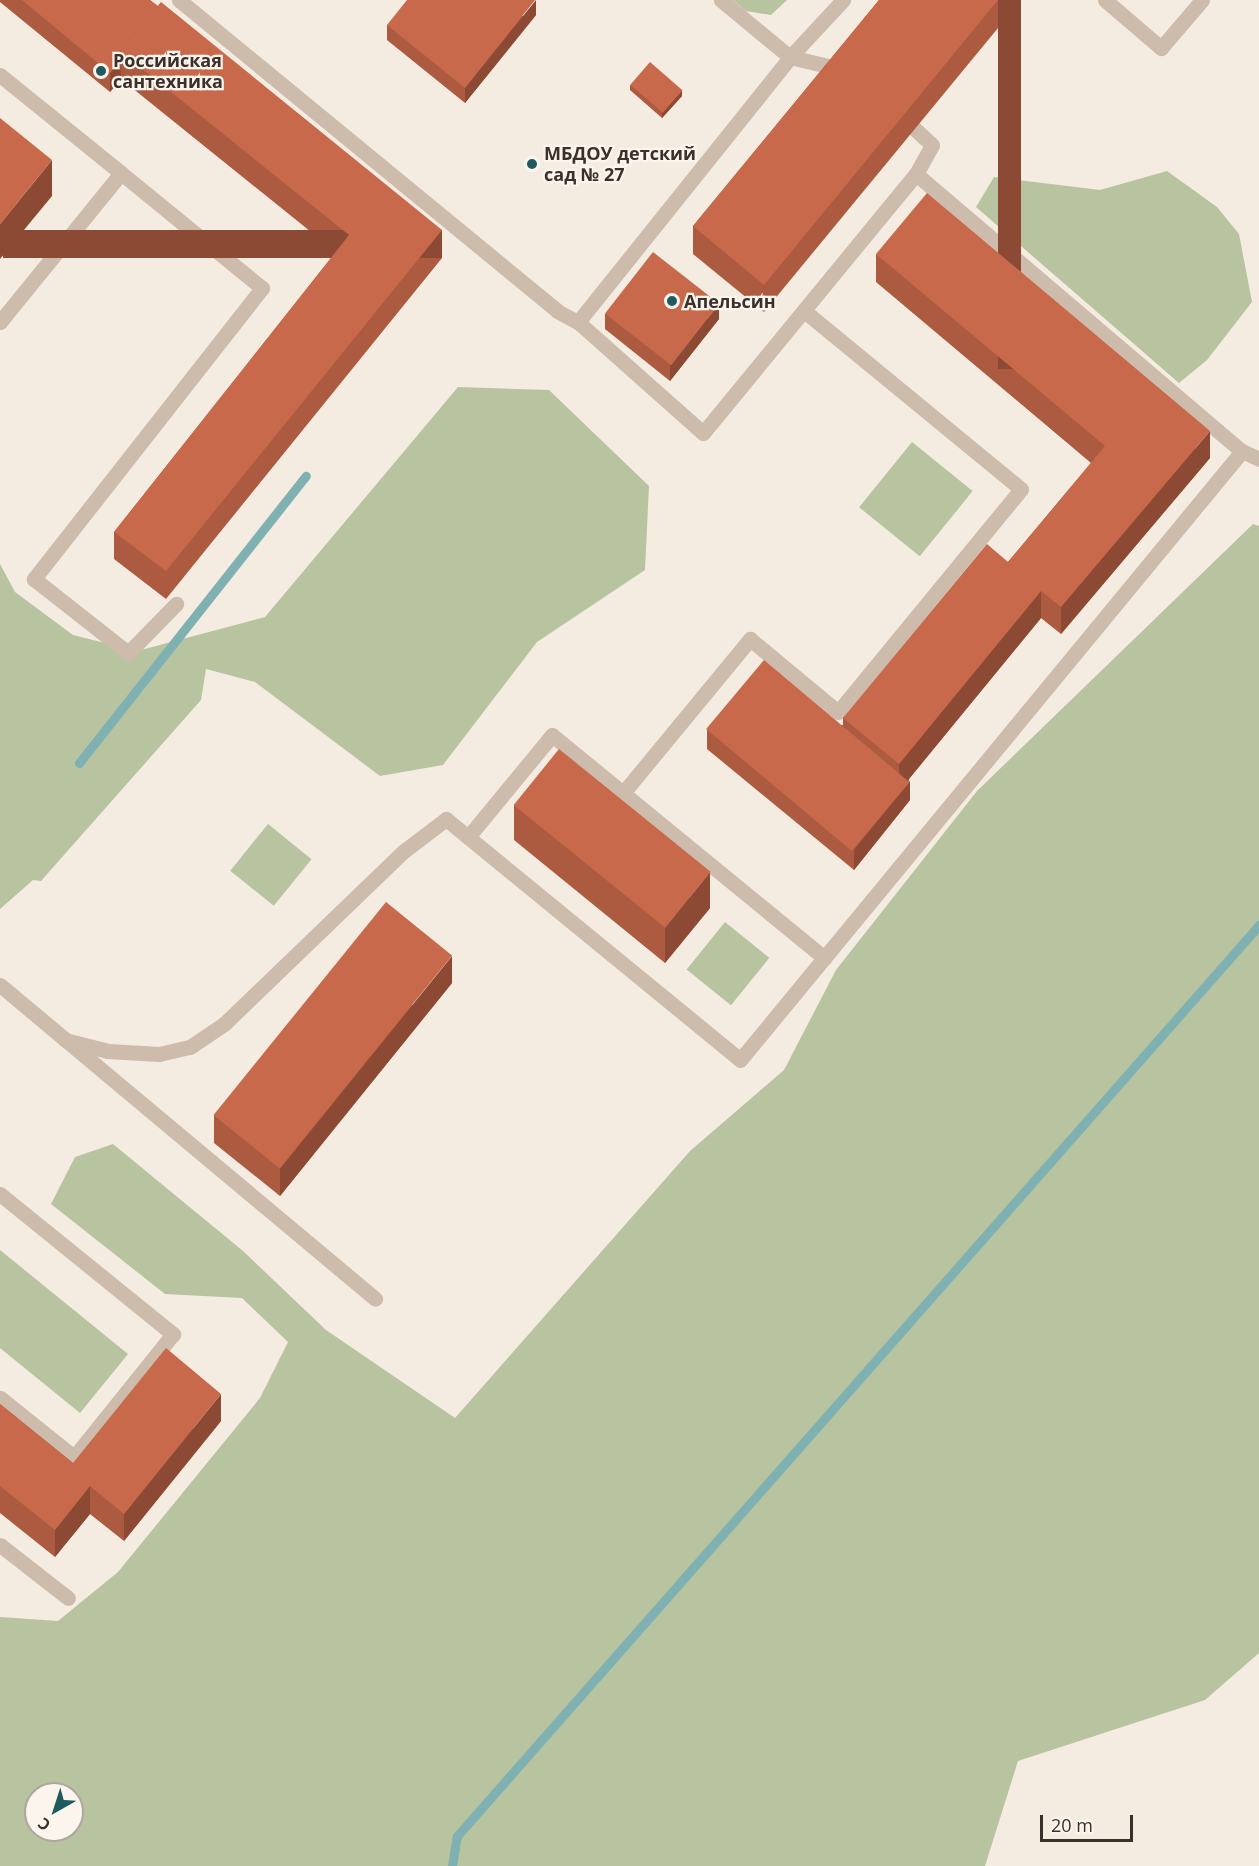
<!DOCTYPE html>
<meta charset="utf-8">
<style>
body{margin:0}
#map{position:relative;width:1259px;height:1866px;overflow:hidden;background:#f4ebe1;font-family:"Open Sans",sans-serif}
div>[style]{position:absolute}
.green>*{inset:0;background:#b8c4a0;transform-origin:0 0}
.stream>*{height:9px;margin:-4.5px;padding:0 4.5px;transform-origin:4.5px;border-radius:4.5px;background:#7fb0b2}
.lane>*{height:15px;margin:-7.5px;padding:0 7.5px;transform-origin:7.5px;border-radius:7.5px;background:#cdbbac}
.street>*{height:15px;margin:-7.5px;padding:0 7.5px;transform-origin:7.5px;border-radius:7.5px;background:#cdbbac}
.wall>*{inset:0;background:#ac5a40}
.shaded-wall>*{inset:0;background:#8c4a34;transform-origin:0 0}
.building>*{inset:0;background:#c8694b;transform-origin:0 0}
.dots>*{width:16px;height:16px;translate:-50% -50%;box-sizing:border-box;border:3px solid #fbf5ee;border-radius:50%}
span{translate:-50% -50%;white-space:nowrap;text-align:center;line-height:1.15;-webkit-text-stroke:4.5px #fbf5ee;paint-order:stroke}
.poi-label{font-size:18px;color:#3b302b;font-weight:700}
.left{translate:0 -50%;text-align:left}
.north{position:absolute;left:24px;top:1782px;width:60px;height:60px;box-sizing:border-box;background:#fbf5ee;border:2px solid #aea6a0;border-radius:50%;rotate:219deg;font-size:16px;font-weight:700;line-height:24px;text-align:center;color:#3b302b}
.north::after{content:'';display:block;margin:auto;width:21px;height:27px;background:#1f5a5e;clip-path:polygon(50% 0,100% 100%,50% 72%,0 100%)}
.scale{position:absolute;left:1040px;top:1815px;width:93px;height:27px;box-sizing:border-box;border:3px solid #3b302b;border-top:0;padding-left:8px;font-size:18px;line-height:21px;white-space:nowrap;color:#3b302b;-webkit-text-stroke:4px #fbf5ee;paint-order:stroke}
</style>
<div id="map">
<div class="green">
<i style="clip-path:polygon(733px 0,787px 0,771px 15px,746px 11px)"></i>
<i style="clip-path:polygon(1167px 171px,1217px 207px,1239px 234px,1252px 302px,1207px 360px,1179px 383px,976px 207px,994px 177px,1100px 190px)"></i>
<i style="clip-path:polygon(458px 387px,549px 390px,649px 486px,645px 570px,537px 642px,443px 765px,380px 776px,255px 682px,206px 669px,201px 700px,41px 881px,33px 880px,0 909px,0 564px,15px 592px,73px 635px,137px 651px,265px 617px)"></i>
<i style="left:912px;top:442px;width:78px;height:84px;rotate:39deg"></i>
<i style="clip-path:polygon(evenodd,1253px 524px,1259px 526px,1259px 1653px,1205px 1700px,1018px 1761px,985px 1866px,0 1866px,0 1617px,58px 1621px,118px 1572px,260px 1398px,288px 1342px,242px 1298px,165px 1294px,51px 1204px,75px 1157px,113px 1144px,243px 1251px,326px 1330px,455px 1418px,690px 1151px,784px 1070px,836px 970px,977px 791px,1253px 524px,36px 1794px,72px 1794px,72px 1830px,36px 1830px,36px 1794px)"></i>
<i style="left:268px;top:824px;width:56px;height:60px;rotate:39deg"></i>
<i style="left:725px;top:922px;width:57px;height:61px;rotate:39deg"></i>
<i style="clip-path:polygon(0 1250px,128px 1354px,80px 1413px,0 1348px)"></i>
</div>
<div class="stream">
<i style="left:79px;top:763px;width:366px;rotate:-51.7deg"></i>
<i style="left:452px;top:1866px;width:30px;rotate:-81deg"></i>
<i style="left:457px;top:1836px;width:1214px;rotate:-48.64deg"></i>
</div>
<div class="lane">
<i style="left:179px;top:0;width:489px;rotate:39.4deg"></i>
<i style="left:557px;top:311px;width:24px;rotate:28deg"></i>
<i style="left:578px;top:322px;width:167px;rotate:41.6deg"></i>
<i style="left:703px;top:433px;width:335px;rotate:-50.6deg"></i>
<i style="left:916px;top:174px;width:33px;rotate:-61deg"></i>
<i style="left:932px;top:145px;width:23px;rotate:-137deg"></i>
<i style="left:1105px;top:0;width:74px;rotate:40.6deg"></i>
<i style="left:1161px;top:48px;width:63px;rotate:-49.5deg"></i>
<i style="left:790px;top:57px;width:57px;rotate:13.3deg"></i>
<i style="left:0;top:75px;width:156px;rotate:39deg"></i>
<i style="left:121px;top:173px;width:192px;rotate:129.1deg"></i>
<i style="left:121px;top:173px;width:182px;rotate:39.2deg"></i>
<i style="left:262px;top:288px;width:370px;rotate:128.1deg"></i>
<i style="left:34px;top:579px;width:120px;rotate:38.2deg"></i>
<i style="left:128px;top:653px;width:69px;rotate:-45.6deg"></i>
<i style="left:916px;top:174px;width:428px;rotate:40.4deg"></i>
<i style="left:1242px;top:451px;width:19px;rotate:25deg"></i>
<i style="left:623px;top:793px;width:200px;rotate:-50.5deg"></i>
<i style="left:750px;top:639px;width:114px;rotate:39.7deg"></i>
<i style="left:838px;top:712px;width:288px;rotate:-50.6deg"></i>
<i style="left:1021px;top:489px;width:281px;rotate:-140.6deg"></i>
<i style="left:468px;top:837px;width:132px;rotate:-50.5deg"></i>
<i style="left:552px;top:735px;width:352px;rotate:39.3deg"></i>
<i style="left:0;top:985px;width:489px;rotate:39.9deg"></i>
<i style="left:65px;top:1040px;width:44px;rotate:14.3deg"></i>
<i style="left:108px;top:1051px;width:51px;rotate:3.4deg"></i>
<i style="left:159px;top:1054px;width:32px;rotate:-13deg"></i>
<i style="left:190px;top:1047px;width:41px;rotate:-34.1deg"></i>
<i style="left:224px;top:1024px;width:250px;rotate:-43.9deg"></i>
<i style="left:404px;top:851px;width:53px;rotate:-37.3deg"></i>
<i style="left:446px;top:819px;width:380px;rotate:39.3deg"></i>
<i style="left:740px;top:1060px;width:789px;rotate:-50.5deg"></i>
<i style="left:0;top:1194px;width:223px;rotate:39deg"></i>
<i style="left:173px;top:1334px;width:158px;rotate:128.8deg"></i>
<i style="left:74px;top:1457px;width:95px;rotate:-141.4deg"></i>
<i style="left:0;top:1545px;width:86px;rotate:37.9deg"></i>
</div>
<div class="street">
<i style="left:721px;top:0;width:89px;rotate:39.6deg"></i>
<i style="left:578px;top:322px;width:339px;rotate:-51.3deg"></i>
<i style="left:790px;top:57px;width:78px;rotate:-47.1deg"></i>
</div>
<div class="wall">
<i style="clip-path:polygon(0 0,150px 0,442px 258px,166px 599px,114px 559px,114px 532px,336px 252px,121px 79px,110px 92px,0 2px)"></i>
<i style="clip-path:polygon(879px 0,1021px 0,764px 312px,693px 254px,693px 226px)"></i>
<i style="clip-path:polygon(536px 15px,465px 103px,387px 40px,387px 25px)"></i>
<i style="clip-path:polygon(630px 85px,682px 96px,662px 118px,630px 90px)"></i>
<i style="clip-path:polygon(876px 254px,1210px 458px,1061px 634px,1041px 618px,909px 779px,910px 800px,854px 870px,707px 749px,707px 730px,843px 725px,843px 718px,1008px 562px,1091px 463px,876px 282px)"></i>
<i style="clip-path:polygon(605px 314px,719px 319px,670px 381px,605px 329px)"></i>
<i style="clip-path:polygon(514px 805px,710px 908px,665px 963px,514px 840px)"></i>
<i style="clip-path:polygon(452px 983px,280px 1196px,214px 1143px,214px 1115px)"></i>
<i style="clip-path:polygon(0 1404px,73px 1463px,221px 1421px,124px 1541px,90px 1514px,55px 1557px,0 1513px)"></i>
</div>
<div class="shaded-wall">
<i style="clip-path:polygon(536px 0,536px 15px,465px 103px,465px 88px)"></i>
<i style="left:998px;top:0;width:23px;height:369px"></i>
<i style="clip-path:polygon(120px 60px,121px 79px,110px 92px,110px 73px)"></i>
<i style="clip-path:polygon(682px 90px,682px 96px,662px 118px,662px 113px)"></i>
<i style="clip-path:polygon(52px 160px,52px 196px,0 259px,0 224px)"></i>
<i style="left:442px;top:230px;width:28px;height:439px;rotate:90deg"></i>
<i style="clip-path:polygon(719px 304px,719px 319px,670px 381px,670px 365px)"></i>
<i style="clip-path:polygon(1210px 431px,1210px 458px,1061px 634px,1061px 607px)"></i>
<i style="clip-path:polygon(1041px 591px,1041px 618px,899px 791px,899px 764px)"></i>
<i style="clip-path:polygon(910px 781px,910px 800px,854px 870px,854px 850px)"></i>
<i style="clip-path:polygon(710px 872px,710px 908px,665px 963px,665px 928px)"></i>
<i style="clip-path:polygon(452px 956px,452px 983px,280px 1196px,280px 1169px)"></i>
<i style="clip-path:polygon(221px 1394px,221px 1421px,124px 1541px,124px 1514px)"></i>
<i style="clip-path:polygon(90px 1486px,90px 1514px,55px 1557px,55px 1530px)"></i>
</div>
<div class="building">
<i style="clip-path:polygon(22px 0,150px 0,158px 6px,120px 51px,120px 60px,110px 73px)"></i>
<i style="clip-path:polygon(407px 0,535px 0,465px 88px,387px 25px)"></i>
<i style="clip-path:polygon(879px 0,998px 0,764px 285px,693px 226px)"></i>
<i style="clip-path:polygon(161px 2px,442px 230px,166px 571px,114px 532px,349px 235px,120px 51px)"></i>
<i style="left:650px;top:62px;width:43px;height:30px;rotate:41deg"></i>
<i style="clip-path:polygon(0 118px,52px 160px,0 224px)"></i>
<i style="clip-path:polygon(927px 193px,1210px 431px,1061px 607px,1041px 591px,899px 764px,843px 718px,987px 544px,1008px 562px,1105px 446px,876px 254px)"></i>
<i style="left:653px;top:252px;width:84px;height:78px;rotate:38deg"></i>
<i style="left:764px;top:660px;width:190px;height:90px;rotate:40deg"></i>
<i style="left:559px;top:749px;width:195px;height:72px;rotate:39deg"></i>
<i style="left:386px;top:902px;width:85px;height:274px;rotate:39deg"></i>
<i style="clip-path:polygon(166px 1348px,221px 1394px,124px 1514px,90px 1486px,55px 1530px,0 1486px,0 1404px,73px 1463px)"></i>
</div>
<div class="dots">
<i style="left:101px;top:71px;background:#1f5a5e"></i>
<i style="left:532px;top:164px;background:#1f5a5e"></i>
<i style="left:672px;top:301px;background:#1f5a5e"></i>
</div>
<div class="poi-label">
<span class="left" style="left:113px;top:71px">Российская<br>сантехника</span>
<span class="left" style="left:544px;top:164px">МБДОУ детский<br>сад № 27</span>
<span class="left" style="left:684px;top:301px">Апельсин</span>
</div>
<div class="north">С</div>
<div class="scale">20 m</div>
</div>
